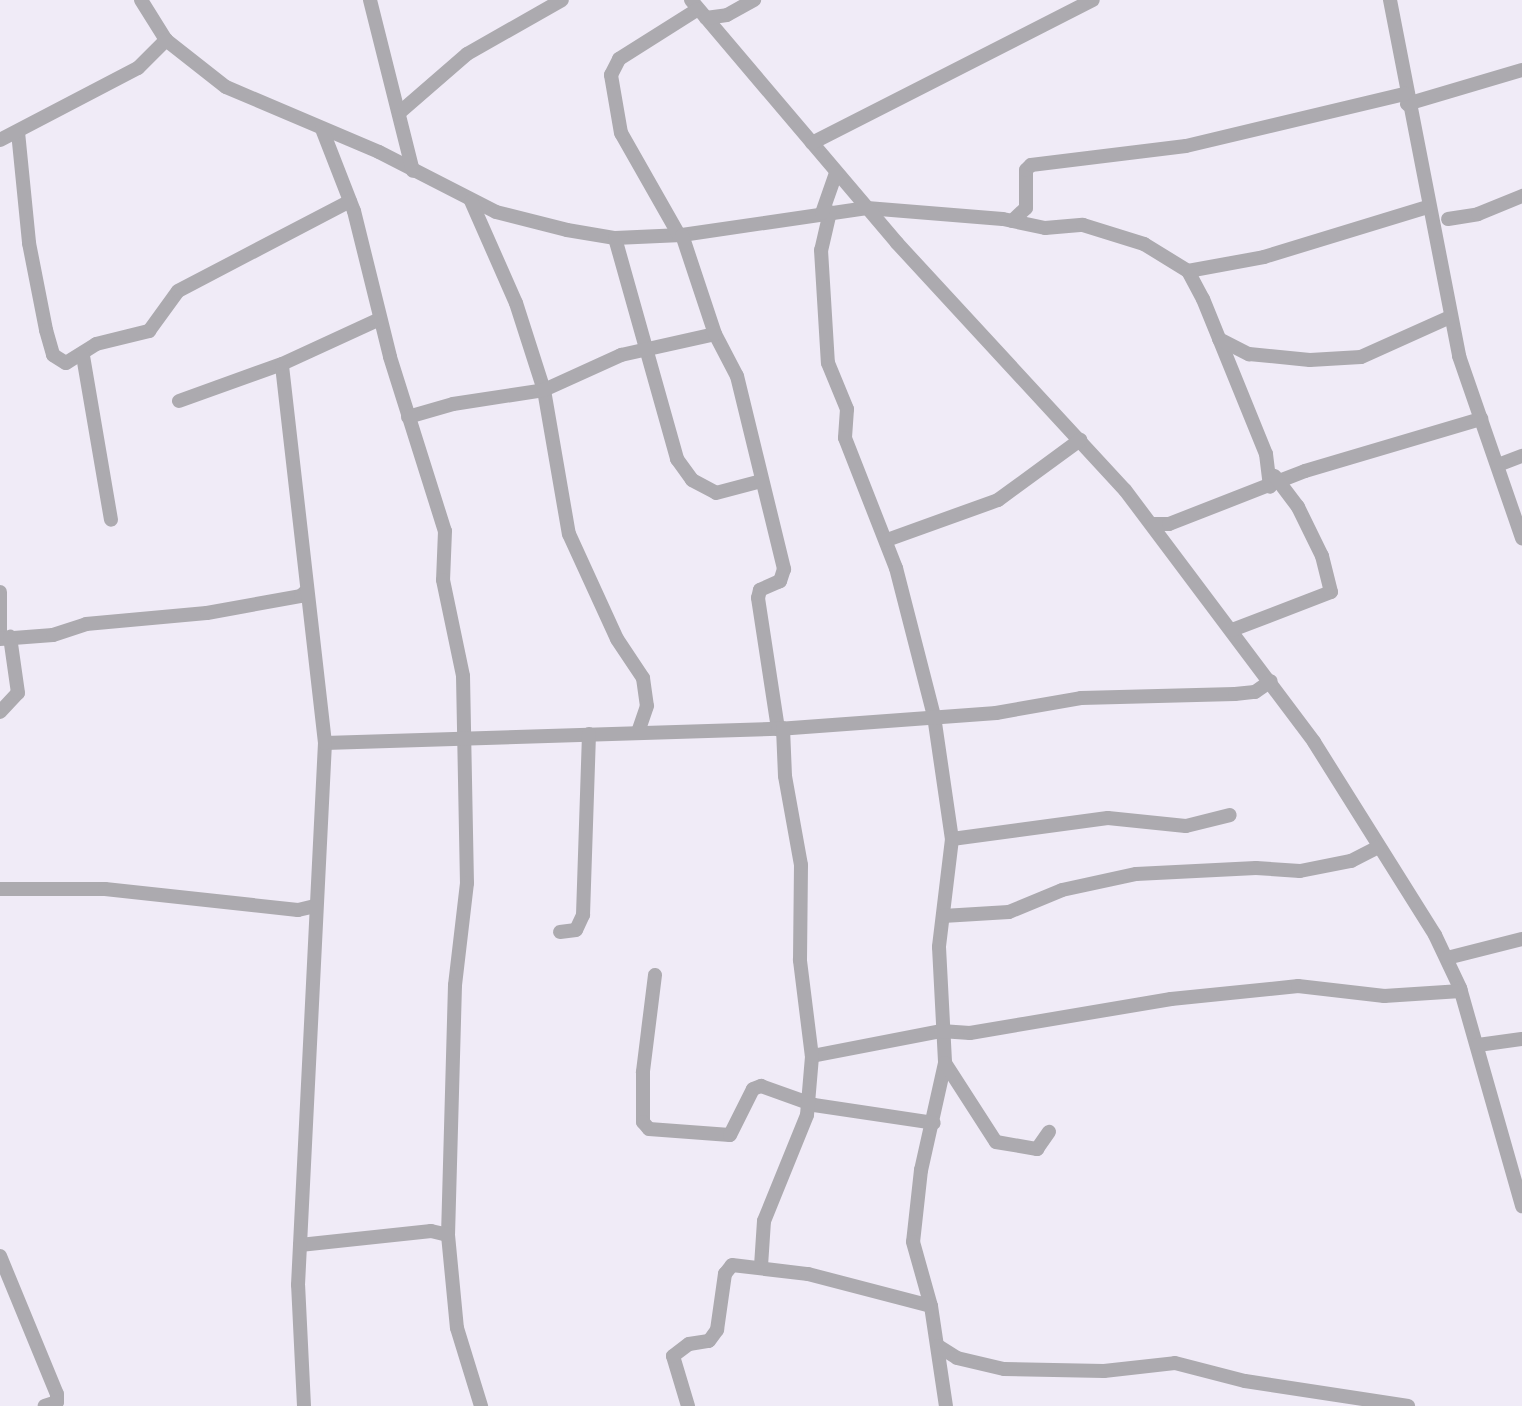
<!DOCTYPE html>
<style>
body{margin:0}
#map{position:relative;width:1522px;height:1406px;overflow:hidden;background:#f0ebf7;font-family:Spectral,serif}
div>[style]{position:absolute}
.minor>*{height:14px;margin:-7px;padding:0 7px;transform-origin:7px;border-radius:7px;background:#acaaaf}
span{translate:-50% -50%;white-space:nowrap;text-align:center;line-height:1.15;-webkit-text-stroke:6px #fff;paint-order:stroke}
</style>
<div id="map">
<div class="minor">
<i style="left:141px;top:0;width:47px;rotate:58deg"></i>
<i style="left:166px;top:40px;width:76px;rotate:38.1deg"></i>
<i style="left:226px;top:87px;width:166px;rotate:23deg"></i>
<i style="left:379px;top:152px;width:131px;rotate:27.1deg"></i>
<i style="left:496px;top:212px;width:73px;rotate:14.2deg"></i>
<i style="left:567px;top:230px;width:49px;rotate:9.5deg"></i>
<i style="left:615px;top:238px;width:67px;rotate:-2.6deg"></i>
<i style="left:682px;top:235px;width:187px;rotate:-8.3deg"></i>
<i style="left:867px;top:208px;width:136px;rotate:4.6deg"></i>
<i style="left:1003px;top:219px;width:43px;rotate:12.1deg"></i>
<i style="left:1045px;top:228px;width:38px;rotate:-5deg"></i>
<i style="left:1083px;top:225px;width:64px;rotate:17.3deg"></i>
<i style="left:1144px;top:244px;width:52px;rotate:31.5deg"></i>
<i style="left:1188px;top:271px;width:32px;rotate:62deg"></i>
<i style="left:1203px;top:299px;width:167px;rotate:67.9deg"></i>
<i style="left:1266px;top:454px;width:33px;rotate:83deg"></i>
<i style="left:370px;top:0;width:176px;rotate:75.9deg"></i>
<i style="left:691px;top:0;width:319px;rotate:49.7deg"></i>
<i style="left:897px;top:243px;width:336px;rotate:47.3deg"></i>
<i style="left:1125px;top:490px;width:315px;rotate:53.1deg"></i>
<i style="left:1314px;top:742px;width:228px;rotate:57.9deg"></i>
<i style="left:1435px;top:935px;width:59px;rotate:64.7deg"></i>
<i style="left:1460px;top:988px;width:227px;rotate:74.1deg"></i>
<i style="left:1390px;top:0;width:363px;rotate:79deg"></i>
<i style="left:1459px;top:356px;width:193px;rotate:70.9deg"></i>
<i style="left:706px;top:18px;width:21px;rotate:-8deg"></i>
<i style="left:727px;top:15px;width:31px;rotate:-29deg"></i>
<i style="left:1407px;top:104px;width:120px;rotate:-16.5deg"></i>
<i style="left:399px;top:113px;width:90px;rotate:-40.9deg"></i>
<i style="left:467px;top:54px;width:109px;rotate:-29.6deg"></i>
<i style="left:322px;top:129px;width:88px;rotate:68.7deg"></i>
<i style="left:354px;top:211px;width:150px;rotate:76.1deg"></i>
<i style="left:390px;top:357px;width:182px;rotate:72.5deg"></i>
<i style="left:445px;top:531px;width:49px;rotate:92.3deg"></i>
<i style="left:443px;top:580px;width:98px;rotate:78.2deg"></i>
<i style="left:463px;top:676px;width:207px;rotate:88.9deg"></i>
<i style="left:467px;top:883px;width:103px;rotate:96.7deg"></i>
<i style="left:455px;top:985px;width:250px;rotate:91.6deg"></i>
<i style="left:448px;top:1235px;width:93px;rotate:84.5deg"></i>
<i style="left:457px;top:1328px;width:82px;rotate:72.9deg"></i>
<i style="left:18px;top:132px;width:112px;rotate:84.3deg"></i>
<i style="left:29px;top:243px;width:89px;rotate:78.9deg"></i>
<i style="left:46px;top:330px;width:26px;rotate:74deg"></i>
<i style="left:53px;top:355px;width:15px;rotate:32deg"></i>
<i style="left:66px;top:363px;width:36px;rotate:-32deg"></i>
<i style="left:96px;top:344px;width:55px;rotate:-13.8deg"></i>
<i style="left:149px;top:331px;width:49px;rotate:-54.1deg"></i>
<i style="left:178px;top:291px;width:194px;rotate:-27.6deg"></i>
<i style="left:0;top:140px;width:156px;rotate:-27.6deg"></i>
<i style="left:138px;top:68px;width:40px;rotate:-45deg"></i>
<i style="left:812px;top:143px;width:315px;rotate:-27deg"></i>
<i style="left:471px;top:201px;width:111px;rotate:66.2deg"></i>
<i style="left:516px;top:303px;width:91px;rotate:72.2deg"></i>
<i style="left:544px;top:390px;width:146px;rotate:80.2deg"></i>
<i style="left:569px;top:534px;width:115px;rotate:65.4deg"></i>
<i style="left:617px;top:639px;width:47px;rotate:56.3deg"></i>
<i style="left:643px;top:678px;width:28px;rotate:82deg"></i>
<i style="left:647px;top:706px;width:28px;rotate:109deg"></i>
<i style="left:830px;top:212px;width:39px;rotate:103deg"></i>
<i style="left:821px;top:250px;width:113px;rotate:86.5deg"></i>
<i style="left:828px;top:363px;width:50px;rotate:67.6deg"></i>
<i style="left:847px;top:409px;width:29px;rotate:94deg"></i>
<i style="left:845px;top:438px;width:140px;rotate:68.6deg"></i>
<i style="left:896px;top:568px;width:153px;rotate:75.6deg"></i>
<i style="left:934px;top:716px;width:124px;rotate:81.7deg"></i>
<i style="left:952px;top:839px;width:109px;rotate:96.9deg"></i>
<i style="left:939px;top:947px;width:116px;rotate:87deg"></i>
<i style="left:945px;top:1063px;width:110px;rotate:102.6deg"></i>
<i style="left:921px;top:1170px;width:72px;rotate:96.3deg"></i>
<i style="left:913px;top:1242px;width:66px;rotate:74.3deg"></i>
<i style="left:931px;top:1306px;width:101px;rotate:81.5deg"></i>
<i style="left:822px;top:213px;width:42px;rotate:-70.7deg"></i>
<i style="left:1448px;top:219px;width:30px;rotate:-9deg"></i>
<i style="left:1478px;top:214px;width:48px;rotate:-22.2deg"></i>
<i style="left:1012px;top:221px;width:19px;rotate:-43deg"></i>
<i style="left:1026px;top:208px;width:38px;rotate:-90deg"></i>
<i style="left:1026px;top:170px;width:7px;rotate:-45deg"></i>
<i style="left:1031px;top:165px;width:156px;rotate:-7deg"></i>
<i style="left:1186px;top:146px;width:225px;rotate:-13.4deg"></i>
<i style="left:679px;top:235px;width:117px;rotate:-119.6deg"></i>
<i style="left:621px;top:133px;width:59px;rotate:-99.8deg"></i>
<i style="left:611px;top:75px;width:18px;rotate:-63deg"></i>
<i style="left:619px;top:59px;width:93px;rotate:-32.3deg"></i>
<i style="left:615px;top:238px;width:230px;rotate:74.3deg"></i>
<i style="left:677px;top:459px;width:26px;rotate:54deg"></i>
<i style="left:692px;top:480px;width:27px;rotate:28deg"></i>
<i style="left:716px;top:493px;width:47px;rotate:-14.9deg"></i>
<i style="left:1188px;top:271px;width:77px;rotate:-10.4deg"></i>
<i style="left:1264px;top:257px;width:171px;rotate:-17deg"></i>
<i style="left:715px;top:334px;width:47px;rotate:62.4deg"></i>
<i style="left:737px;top:376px;width:199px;rotate:76.3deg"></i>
<i style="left:784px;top:569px;width:13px;rotate:108deg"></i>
<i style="left:780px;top:581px;width:22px;rotate:156deg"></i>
<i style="left:760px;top:590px;width:8px;rotate:104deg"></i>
<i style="left:758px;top:598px;width:133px;rotate:81.3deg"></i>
<i style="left:1219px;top:339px;width:34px;rotate:27deg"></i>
<i style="left:1249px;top:354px;width:61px;rotate:5.6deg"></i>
<i style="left:1310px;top:360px;width:51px;rotate:-3.4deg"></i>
<i style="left:1361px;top:357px;width:98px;rotate:-24.2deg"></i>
<i style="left:83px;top:356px;width:166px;rotate:80.3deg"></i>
<i style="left:179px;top:401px;width:109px;rotate:-19.8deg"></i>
<i style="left:408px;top:417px;width:47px;rotate:-16.1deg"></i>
<i style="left:453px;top:404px;width:92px;rotate:-8.7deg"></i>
<i style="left:544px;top:390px;width:85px;rotate:-24.4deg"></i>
<i style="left:621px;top:355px;width:96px;rotate:-12.6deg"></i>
<i style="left:715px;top:334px;width:104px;rotate:-108.4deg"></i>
<i style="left:1498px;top:465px;width:26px;rotate:-21deg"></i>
<i style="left:1153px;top:524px;width:16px"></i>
<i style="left:1169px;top:524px;width:146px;rotate:-21.3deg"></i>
<i style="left:1305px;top:471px;width:184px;rotate:-16.5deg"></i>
<i style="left:887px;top:540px;width:118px;rotate:-19.8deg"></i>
<i style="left:998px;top:500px;width:102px;rotate:-36.2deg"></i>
<i style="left:0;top:592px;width:42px;rotate:90deg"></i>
<i style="left:1232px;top:630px;width:106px;rotate:-21deg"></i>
<i style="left:1331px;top:592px;width:37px;rotate:-104deg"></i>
<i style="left:1322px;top:556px;width:55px;rotate:-116.1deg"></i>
<i style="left:1298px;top:507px;width:39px;rotate:-127deg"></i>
<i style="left:0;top:639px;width:53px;rotate:-4.3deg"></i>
<i style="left:53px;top:635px;width:35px;rotate:-18deg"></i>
<i style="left:86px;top:624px;width:121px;rotate:-5.2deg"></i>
<i style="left:207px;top:613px;width:96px;rotate:-10.3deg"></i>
<i style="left:301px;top:596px;width:8px;rotate:-45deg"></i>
<i style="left:0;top:712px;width:26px;rotate:-47deg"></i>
<i style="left:18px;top:693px;width:57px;rotate:-98.1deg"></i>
<i style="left:325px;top:743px;width:453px;rotate:-1.8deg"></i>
<i style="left:778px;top:729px;width:219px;rotate:-4.2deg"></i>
<i style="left:996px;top:713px;width:86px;rotate:-10deg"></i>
<i style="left:1081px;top:698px;width:154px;rotate:-1.5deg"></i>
<i style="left:1235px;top:694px;width:20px;rotate:-6deg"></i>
<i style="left:1255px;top:692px;width:19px;rotate:-35deg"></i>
<i style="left:952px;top:839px;width:157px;rotate:-7.7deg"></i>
<i style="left:1108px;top:818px;width:78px;rotate:5.9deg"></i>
<i style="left:1186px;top:826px;width:45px;rotate:-14deg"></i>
<i style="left:0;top:889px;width:105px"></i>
<i style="left:105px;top:889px;width:194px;rotate:6.2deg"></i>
<i style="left:298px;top:910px;width:17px;rotate:-13deg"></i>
<i style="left:943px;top:916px;width:66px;rotate:-3.5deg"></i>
<i style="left:1009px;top:912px;width:57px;rotate:-22.5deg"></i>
<i style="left:1062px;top:890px;width:76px;rotate:-12.2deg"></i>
<i style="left:1136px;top:874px;width:120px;rotate:-2.9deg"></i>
<i style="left:1256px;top:868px;width:44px;rotate:3.9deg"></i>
<i style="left:1300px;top:871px;width:52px;rotate:-11.1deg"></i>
<i style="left:1351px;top:861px;width:29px;rotate:-27deg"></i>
<i style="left:560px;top:932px;width:16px;rotate:-7deg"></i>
<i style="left:576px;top:930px;width:17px;rotate:-65deg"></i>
<i style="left:583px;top:915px;width:181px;rotate:-88.1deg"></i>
<i style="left:1447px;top:958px;width:77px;rotate:-14.2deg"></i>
<i style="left:655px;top:975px;width:98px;rotate:97.1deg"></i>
<i style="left:643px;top:1072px;width:50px;rotate:90deg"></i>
<i style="left:643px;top:1122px;width:9px;rotate:49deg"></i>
<i style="left:649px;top:1129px;width:81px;rotate:4.2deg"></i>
<i style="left:730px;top:1135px;width:51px;rotate:-63.4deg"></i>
<i style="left:753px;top:1089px;width:9px;rotate:-21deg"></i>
<i style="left:761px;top:1086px;width:56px;rotate:19.7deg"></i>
<i style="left:814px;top:1105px;width:121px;rotate:8.5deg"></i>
<i style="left:1478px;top:1045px;width:44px;rotate:-7.8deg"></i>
<i style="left:812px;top:1056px;width:131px;rotate:-11deg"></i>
<i style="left:941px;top:1031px;width:29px;rotate:4deg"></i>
<i style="left:970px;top:1033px;width:204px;rotate:-9.6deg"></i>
<i style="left:1171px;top:999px;width:128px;rotate:-5.8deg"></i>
<i style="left:1298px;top:986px;width:87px;rotate:6.6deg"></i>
<i style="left:1384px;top:996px;width:77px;rotate:-3.7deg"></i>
<i style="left:945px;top:1063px;width:94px;rotate:57.2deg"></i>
<i style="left:996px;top:1142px;width:42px;rotate:9.7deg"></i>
<i style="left:1037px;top:1149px;width:21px;rotate:-55deg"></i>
<i style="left:300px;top:1245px;width:132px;rotate:-6.1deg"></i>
<i style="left:431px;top:1231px;width:17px;rotate:13deg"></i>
<i style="left:0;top:1256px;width:149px;rotate:67.6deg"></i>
<i style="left:57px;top:1394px;width:8px;rotate:90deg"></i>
<i style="left:57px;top:1402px;width:13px;rotate:162deg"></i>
<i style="left:761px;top:1266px;width:45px;rotate:-86.2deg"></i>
<i style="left:764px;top:1221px;width:114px;rotate:-67.9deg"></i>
<i style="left:807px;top:1115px;width:58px;rotate:-85.1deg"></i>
<i style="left:812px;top:1057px;width:98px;rotate:-97.1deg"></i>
<i style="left:800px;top:960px;width:95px;rotate:-89.4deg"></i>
<i style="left:801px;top:865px;width:90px;rotate:-100.2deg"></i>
<i style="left:785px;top:776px;width:48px;rotate:-92.4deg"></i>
<i style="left:938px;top:1346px;width:22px;rotate:32deg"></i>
<i style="left:957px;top:1358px;width:48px;rotate:13.2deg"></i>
<i style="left:1004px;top:1369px;width:100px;rotate:1.1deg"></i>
<i style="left:1104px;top:1371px;width:71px;rotate:-6.4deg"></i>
<i style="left:1175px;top:1363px;width:72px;rotate:14.4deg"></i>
<i style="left:1245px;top:1381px;width:165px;rotate:8.7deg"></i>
<i style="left:304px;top:1406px;width:121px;rotate:-92.8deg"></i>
<i style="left:298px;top:1285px;width:543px;rotate:-87.15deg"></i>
<i style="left:325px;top:743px;width:381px;rotate:-96.5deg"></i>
<i style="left:282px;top:364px;width:108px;rotate:-24.7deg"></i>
<i style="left:688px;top:1406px;width:52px;rotate:-106.7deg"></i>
<i style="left:673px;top:1356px;width:20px;rotate:-37deg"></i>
<i style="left:689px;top:1344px;width:20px;rotate:-9deg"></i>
<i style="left:709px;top:1341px;width:14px;rotate:-54deg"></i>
<i style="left:717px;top:1330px;width:57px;rotate:-81.9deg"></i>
<i style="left:725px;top:1274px;width:11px;rotate:-52deg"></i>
<i style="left:732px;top:1265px;width:77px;rotate:6.8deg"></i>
<i style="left:808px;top:1274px;width:127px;rotate:14.6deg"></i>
</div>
</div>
